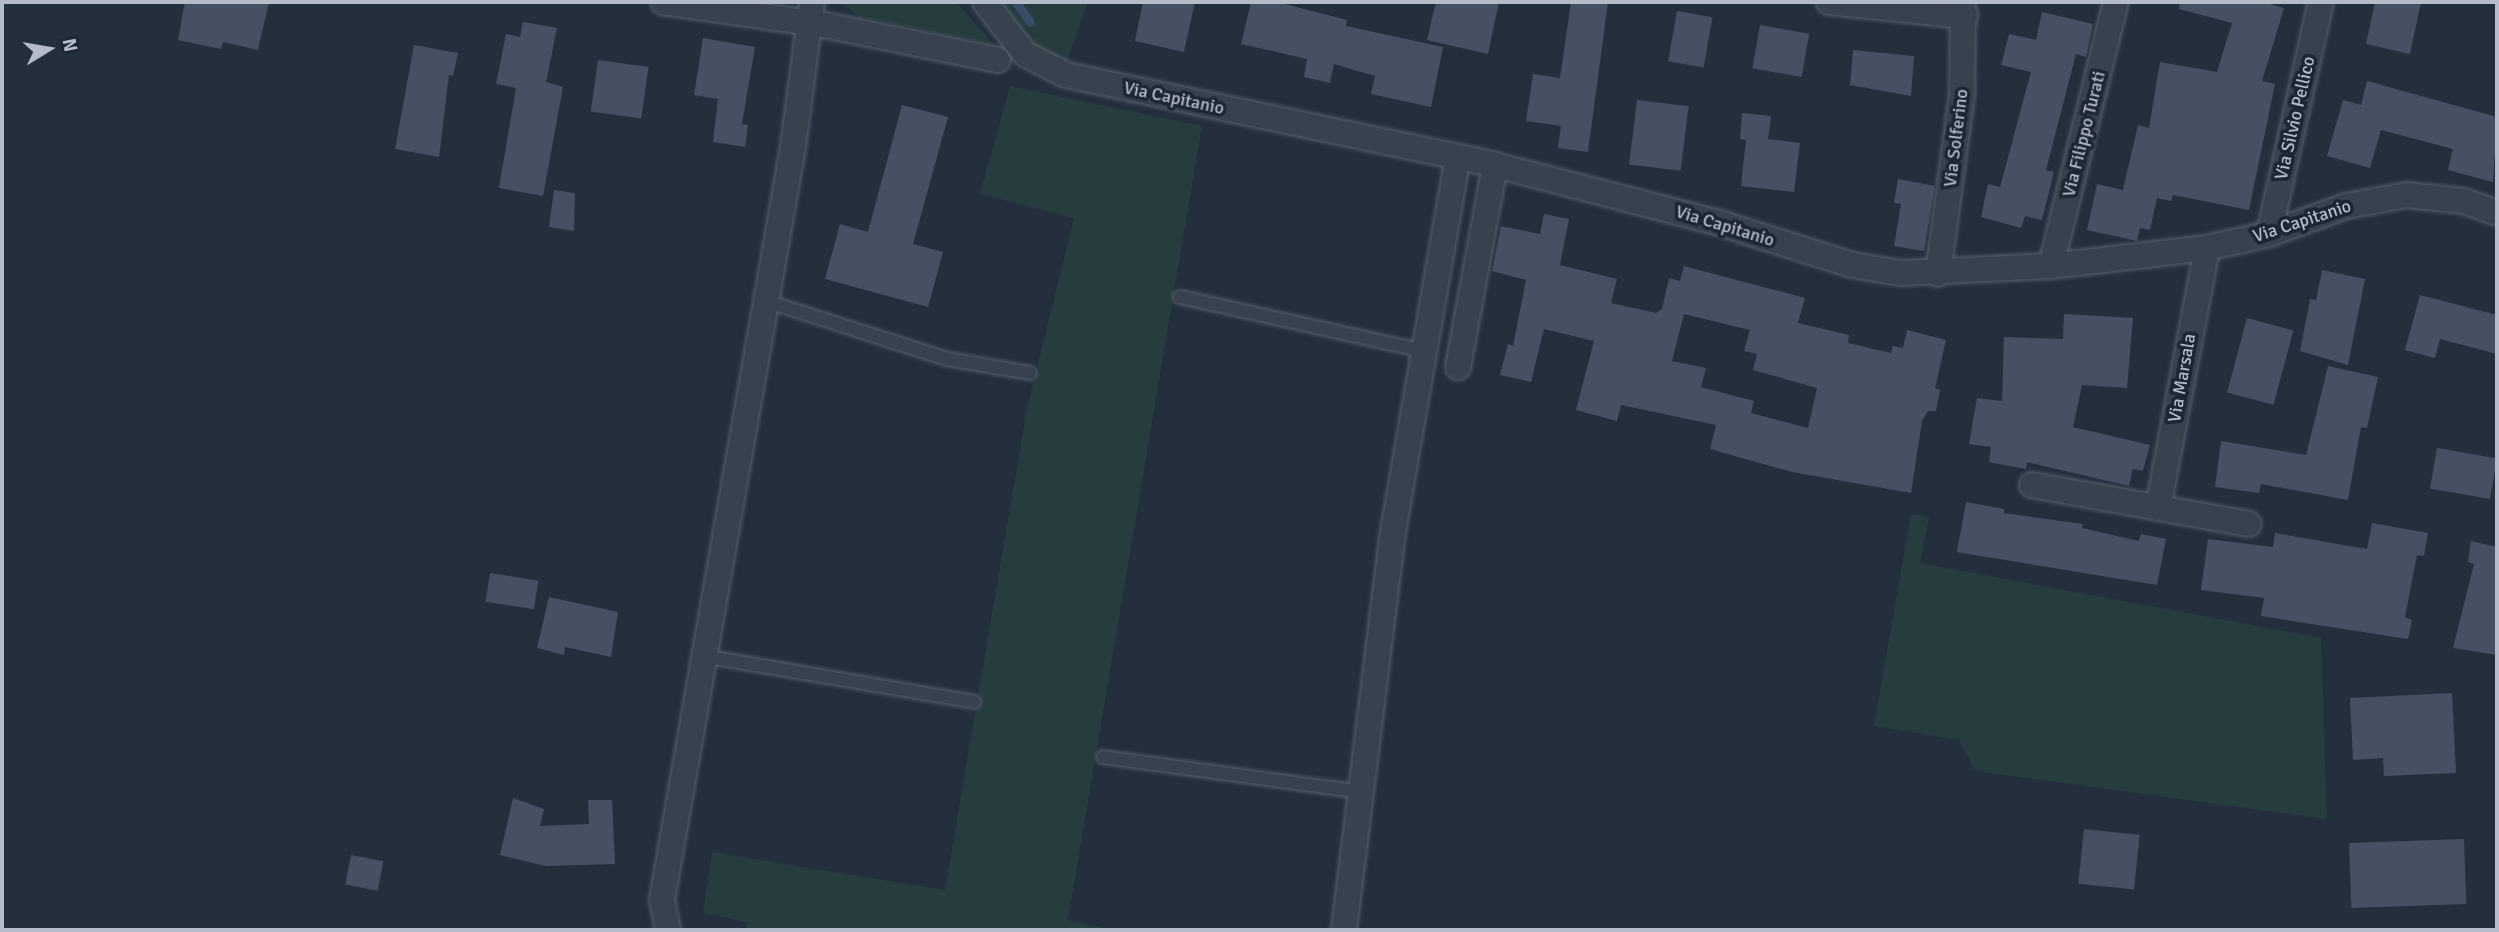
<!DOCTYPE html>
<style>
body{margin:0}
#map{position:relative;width:2499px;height:932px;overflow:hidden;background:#242f3e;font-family:Signika,sans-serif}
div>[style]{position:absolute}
.green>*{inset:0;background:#263c3f}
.stream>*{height:9px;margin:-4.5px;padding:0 4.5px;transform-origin:4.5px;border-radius:4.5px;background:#394c67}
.building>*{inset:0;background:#455162;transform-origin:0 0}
.roads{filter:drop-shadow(0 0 2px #565f6c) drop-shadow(0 0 2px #565f6c)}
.service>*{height:12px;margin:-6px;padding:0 6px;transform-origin:6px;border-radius:6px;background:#38414e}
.minor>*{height:24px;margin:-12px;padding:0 12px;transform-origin:12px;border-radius:12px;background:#38414e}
span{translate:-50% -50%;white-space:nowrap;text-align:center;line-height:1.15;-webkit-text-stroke:7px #1d2633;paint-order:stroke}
.street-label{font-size:18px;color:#b4bcc9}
.frame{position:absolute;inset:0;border:4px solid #b4bcc9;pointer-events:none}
.north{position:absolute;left:14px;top:14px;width:70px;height:70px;-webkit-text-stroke:5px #1d2633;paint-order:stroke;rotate:79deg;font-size:19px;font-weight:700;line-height:28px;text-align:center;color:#b4bcc9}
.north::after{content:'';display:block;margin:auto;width:24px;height:32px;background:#b4bcc9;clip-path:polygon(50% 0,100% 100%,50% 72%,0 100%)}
</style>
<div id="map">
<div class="green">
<i style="clip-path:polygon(842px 2px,956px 2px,994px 45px,859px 18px)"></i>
<i style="clip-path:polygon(997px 2px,1088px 2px,1067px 61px,1035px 47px)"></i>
<i style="clip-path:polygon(1010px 86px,1202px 126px,1068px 920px,1110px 930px,746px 930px,747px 922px,703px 913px,712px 852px,945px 890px,1027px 408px,1074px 218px,980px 194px)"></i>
<i style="clip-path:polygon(1911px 514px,1929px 517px,1920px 563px,2321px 638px,2327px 819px,1975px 771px,1959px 740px,1874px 726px)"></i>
</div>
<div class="stream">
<i style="left:1016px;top:2px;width:24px;rotate:55deg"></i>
</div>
<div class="building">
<i style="clip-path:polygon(185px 2px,269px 2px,258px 50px,223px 42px,221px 49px,178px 40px)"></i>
<i style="clip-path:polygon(1143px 2px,1195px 2px,1184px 52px,1135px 41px)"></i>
<i style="clip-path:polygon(1251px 2px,1277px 2px,1347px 20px,1346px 26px,1443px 47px,1431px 107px,1371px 94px,1375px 76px,1334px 64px,1330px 83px,1304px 77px,1307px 59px,1241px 44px)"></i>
<i style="clip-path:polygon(1436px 2px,1499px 2px,1488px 54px,1427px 40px)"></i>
<i style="clip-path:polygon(1571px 2px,1608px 2px,1588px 152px,1558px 148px,1561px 126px,1526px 121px,1533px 74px,1560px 78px)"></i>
<i style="clip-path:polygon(2180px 2px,2263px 2px,2284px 8px,2262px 81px,2275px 84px,2249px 210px,2173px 195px,2171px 201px,2157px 198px,2150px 230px,2140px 228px,2137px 241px,2087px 230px,2097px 184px,2123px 190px,2138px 125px,2149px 128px,2160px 62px,2217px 72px,2232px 23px,2179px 9px)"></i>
<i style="clip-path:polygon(2375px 2px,2421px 2px,2410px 54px,2366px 44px)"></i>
<i style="left:1677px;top:11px;width:36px;height:51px;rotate:10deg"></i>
<i style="clip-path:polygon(2042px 12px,2093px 24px,2086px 57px,2076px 54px,2046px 170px,2054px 172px,2042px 220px,2025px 216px,2021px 228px,1981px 217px,1988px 184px,2000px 187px,2031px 72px,2001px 65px,2009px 34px,2036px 40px)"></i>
<i style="clip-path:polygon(523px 22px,557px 28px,546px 82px,563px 87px,543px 196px,499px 188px,516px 88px,496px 84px,506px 34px,520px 37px)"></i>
<i style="left:1760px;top:25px;width:50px;height:44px;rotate:10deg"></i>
<i style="clip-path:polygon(703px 38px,755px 47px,742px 124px,748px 125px,745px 147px,713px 142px,718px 99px,694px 95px)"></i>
<i style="clip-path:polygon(414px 45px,458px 53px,453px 76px,449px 75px,439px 157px,395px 149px)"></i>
<i style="clip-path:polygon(1853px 50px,1914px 56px,1911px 96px,1850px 85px)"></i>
<i style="left:598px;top:60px;width:51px;height:52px;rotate:8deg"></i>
<i style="clip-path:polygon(2367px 81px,2497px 117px,2493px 182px,2448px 170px,2453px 149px,2381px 130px,2370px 168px,2327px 156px,2343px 100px,2361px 105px)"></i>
<i style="left:1637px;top:100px;width:52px;height:65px;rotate:7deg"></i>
<i style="clip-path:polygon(902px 105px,948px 117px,913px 244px,943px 252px,928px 307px,825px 279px,840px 224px,868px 232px)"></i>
<i style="clip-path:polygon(1742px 113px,1771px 116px,1768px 139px,1800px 143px,1794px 192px,1741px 186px,1746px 140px,1740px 139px)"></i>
<i style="clip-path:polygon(1898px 179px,1935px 186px,1924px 251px,1894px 246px,1901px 204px,1894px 203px)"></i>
<i style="clip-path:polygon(554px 190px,575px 193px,574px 231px,549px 227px)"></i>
<i style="clip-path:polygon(evenodd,1544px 214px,1569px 219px,1560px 265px,1617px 279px,1611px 303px,1656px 313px,1662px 309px,1669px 278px,1680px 281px,1684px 266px,1805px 298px,1798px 323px,1849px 335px,1848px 343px,1891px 353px,1893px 346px,1903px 348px,1907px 330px,1946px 340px,1935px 388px,1940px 390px,1936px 411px,1928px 411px,1922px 421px,1911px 493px,1792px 472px,1710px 449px,1716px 425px,1621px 405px,1617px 421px,1576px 410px,1594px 341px,1544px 329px,1531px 382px,1500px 375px,1508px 344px,1513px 346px,1526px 280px,1492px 271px,1501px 226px,1540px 234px,1544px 214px,1684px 314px,1750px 330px,1744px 351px,1757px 354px,1753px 370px,1817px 388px,1808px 428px,1751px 413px,1754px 401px,1701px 387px,1706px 368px,1672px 361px,1684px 314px)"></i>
<i style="clip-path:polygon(2322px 270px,2365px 279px,2348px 365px,2300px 351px,2310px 299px,2316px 300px)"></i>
<i style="clip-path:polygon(2420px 295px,2497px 315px,2497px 354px,2440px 339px,2435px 358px,2405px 350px)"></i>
<i style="clip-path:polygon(2064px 314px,2133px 318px,2127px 388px,2082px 385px,2073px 427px,2150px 445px,2143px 471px,2133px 469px,2129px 486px,2027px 462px,2026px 469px,1989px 462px,1991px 447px,1969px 444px,1977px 398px,2002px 401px,2004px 337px,2063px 339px)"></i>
<i style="left:2247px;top:318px;width:48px;height:77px;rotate:15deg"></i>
<i style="clip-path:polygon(2328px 366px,2378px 377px,2367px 428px,2361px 427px,2348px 500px,2261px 484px,2259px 493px,2215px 487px,2221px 441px,2306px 455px)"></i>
<i style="left:2437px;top:448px;width:61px;height:41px;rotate:10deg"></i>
<i style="clip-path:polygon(1966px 502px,2004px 509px,2004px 513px,2083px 524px,2082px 528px,2139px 541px,2141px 534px,2166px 539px,2157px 585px,1957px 552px)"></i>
<i style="clip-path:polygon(2372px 523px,2428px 533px,2424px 556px,2417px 555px,2405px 617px,2412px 620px,2408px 639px,2261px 616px,2264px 598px,2201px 590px,2208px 539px,2273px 547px,2275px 533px,2367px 549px)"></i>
<i style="clip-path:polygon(2471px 541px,2497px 547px,2497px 655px,2453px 648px,2474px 564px,2468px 562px)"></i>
<i style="left:490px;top:573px;width:49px;height:29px;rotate:9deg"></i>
<i style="clip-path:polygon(549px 597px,618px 612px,611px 657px,565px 647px,564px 655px,537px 648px)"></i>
<i style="clip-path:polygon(2452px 693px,2456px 773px,2384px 776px,2383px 758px,2353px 760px,2350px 698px)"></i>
<i style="clip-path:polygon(513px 798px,544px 809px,540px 826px,589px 824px,588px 800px,612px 800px,615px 864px,546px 866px,500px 855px)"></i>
<i style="left:2084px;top:829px;width:56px;height:55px;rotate:6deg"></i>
<i style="left:2464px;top:839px;width:65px;height:115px;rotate:88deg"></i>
<i style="left:351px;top:855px;width:33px;height:30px;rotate:11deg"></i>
</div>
<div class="roads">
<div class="service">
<i style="left:1180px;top:297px;width:250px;rotate:12.5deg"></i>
<i style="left:766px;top:301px;width:190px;rotate:17.8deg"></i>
<i style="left:947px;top:359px;width:84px;rotate:9.6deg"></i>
<i style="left:703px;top:656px;width:275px;rotate:9.6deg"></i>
<i style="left:1103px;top:757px;width:260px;rotate:7.7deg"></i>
</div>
<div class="minor">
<i style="left:663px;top:2px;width:163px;rotate:8.1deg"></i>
<i style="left:824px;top:25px;width:177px;rotate:11.4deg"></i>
<i style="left:985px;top:2px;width:66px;rotate:52.4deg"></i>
<i style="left:1025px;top:54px;width:46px;rotate:27.1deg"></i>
<i style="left:1066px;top:75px;width:438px;rotate:11.8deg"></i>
<i style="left:1495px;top:165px;width:228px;rotate:14.5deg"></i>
<i style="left:1716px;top:222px;width:143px;rotate:17.5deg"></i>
<i style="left:1852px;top:265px;width:50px;rotate:9.3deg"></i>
<i style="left:1901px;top:273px;width:150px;rotate:-2.7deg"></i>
<i style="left:2051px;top:266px;width:157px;rotate:-6.6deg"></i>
<i style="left:2207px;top:248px;width:64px;rotate:-12.7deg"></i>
<i style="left:2269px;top:234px;width:82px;rotate:-20deg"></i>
<i style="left:2346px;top:206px;width:62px;rotate:-10.2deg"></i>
<i style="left:2407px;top:195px;width:57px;rotate:6deg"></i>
<i style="left:2464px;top:201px;width:35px;rotate:20deg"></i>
<i style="left:1829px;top:2px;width:137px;rotate:5.9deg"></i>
<i style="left:2269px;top:234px;width:238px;rotate:-77.4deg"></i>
<i style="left:2051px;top:266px;width:272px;rotate:-76.2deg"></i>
<i style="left:1938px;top:274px;width:183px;rotate:-82.4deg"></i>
<i style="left:1962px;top:93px;width:91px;rotate:-89.4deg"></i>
<i style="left:1458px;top:367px;width:205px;rotate:-79.6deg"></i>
<i style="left:2032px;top:485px;width:220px;rotate:10.2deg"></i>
<i style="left:2158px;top:508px;width:265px;rotate:-79.3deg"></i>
<i style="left:668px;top:930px;width:31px;rotate:-101deg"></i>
<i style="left:662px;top:900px;width:764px;rotate:-80.13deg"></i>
<i style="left:793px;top:147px;width:146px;rotate:-82.5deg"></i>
<i style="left:1344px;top:930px;width:395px;rotate:-83deg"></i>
<i style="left:1392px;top:538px;width:387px;rotate:-80.2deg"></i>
</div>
</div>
<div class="street-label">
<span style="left:1174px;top:98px;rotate:12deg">Via Capitanio</span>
<span style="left:2295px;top:118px;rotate:-77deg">Via Silvio Pellico</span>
<span style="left:2084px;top:134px;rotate:-76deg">Via Filippo Turati</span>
<span style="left:1956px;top:138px;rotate:-83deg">Via Solferino</span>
<span style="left:2302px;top:221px;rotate:-18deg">Via Capitanio</span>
<span style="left:1725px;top:226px;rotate:17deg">Via Capitanio</span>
<span style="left:2182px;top:378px;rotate:-80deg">Via Marsala</span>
</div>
<div class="frame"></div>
<div class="north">N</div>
</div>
